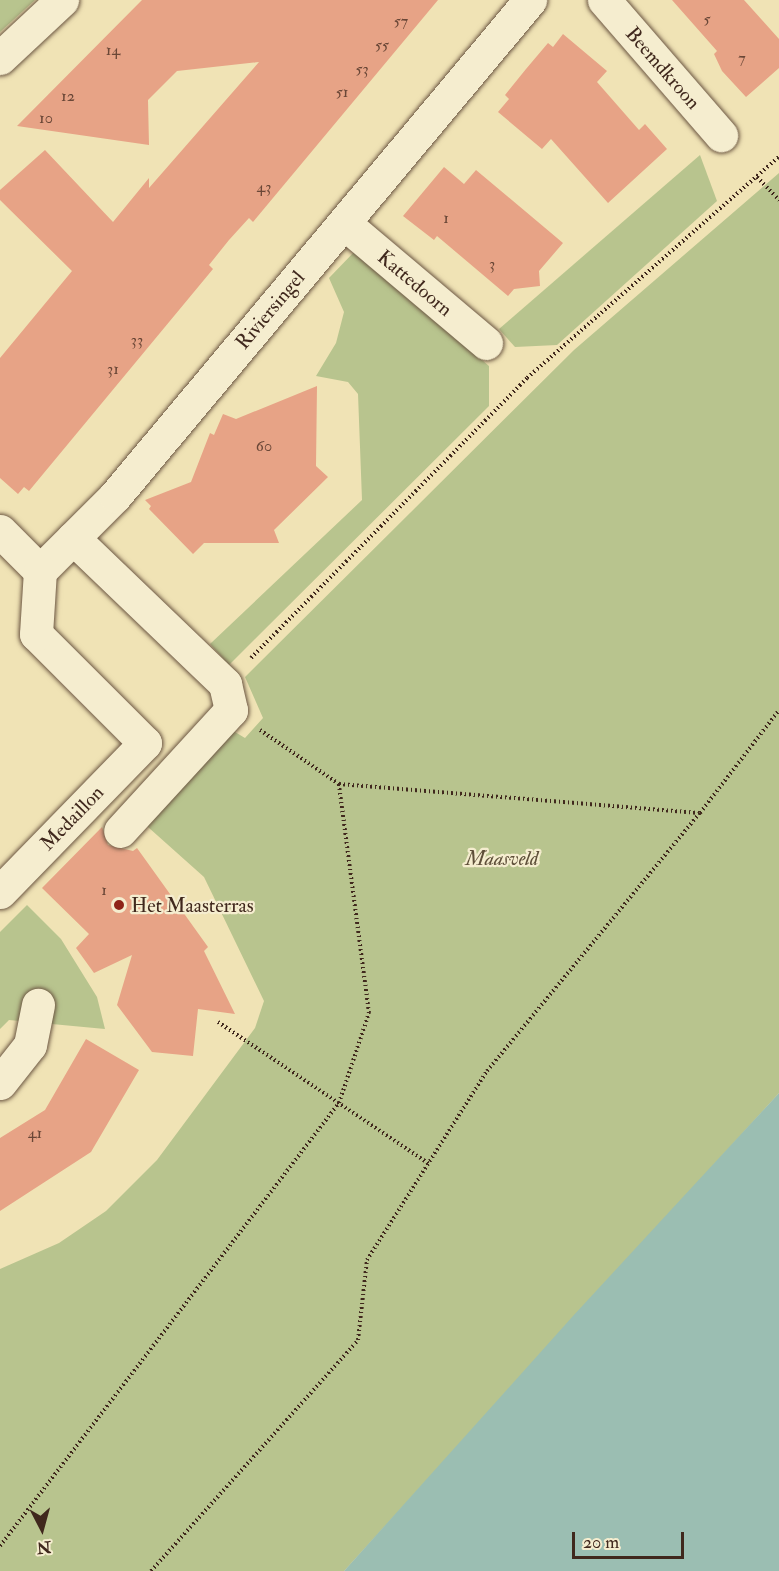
<!DOCTYPE html>
<style>
body{margin:0}
#map{position:relative;width:779px;height:1571px;overflow:hidden;background:#f0e3b5;font-family:"IM FELL Double Pica",serif}
div>[style]{position:absolute}
.green>*{inset:0;background:#b8c48e}
.water>*{inset:0;background:#9bbeb2}
.building>*{inset:0;background:#e7a386}
.path>*{height:4px;margin-top:-2px;transform-origin:0;background:repeating-linear-gradient(90deg,#40281d 0 1.5px,transparent 0 4.5px)}
.roads{filter:drop-shadow(0 0 2px #6c5743) drop-shadow(0 0 2px #6c5743)}
.minor>*{height:33px;margin:-16.5px;padding:0 16.5px;transform-origin:16.5px;border-radius:16.5px;background:#f5edcf}
.dots>*{width:16px;height:16px;translate:-50% -50%;box-sizing:border-box;border:3px solid #f5edcf;border-radius:50%}
span{translate:-50% -50%;white-space:nowrap;text-align:center;line-height:1.15;-webkit-text-stroke:4.5px #f5edcf;paint-order:stroke}
.number-label{font-size:16px;color:#6a4737}
.number-label span{-webkit-text-stroke-width:0}
.street-label{font-size:20px;color:#40281d}
.park-label{font-size:20px;color:#5e4f39;font-style:italic}
.poi-label{font-size:20px;color:#40281d}
.left{translate:0 -50%;text-align:left}
.north{position:absolute;left:12px;top:1499px;width:60px;height:60px;-webkit-text-stroke:4px #f5edcf;paint-order:stroke;rotate:174deg;font-size:16px;font-weight:700;line-height:24px;text-align:center;color:#40281d}
.north::after{content:'';display:block;margin:auto;width:21px;height:27px;background:#40281d;clip-path:polygon(50% 0,100% 100%,50% 72%,0 100%)}
.scale{position:absolute;left:572px;top:1532px;width:112px;height:27px;box-sizing:border-box;border:3px solid #40281d;border-top:0;padding-left:8px;font-size:18px;line-height:21px;white-space:nowrap;color:#40281d;-webkit-text-stroke:4px #f5edcf;paint-order:stroke}
</style>
<div id="map">
<div class="green">
<i style="clip-path:polygon(0 0,35px 0,0 32px)"></i>
<i style="clip-path:polygon(700px 155px,717px 201px,557px 345px,515px 347px,499px 329px)"></i>
<i style="clip-path:polygon(779px 173px,779px 1093px,344px 1571px,0 1571px,0 1269px,59px 1243px,106px 1211px,157px 1160px,255px 1028px,264px 1001px,204px 877px,139px 819px,230px 729px,245px 738px,263px 718px,245px 677px,574px 350px)"></i>
<i style="clip-path:polygon(355px 251px,489px 366px,489px 406px,229px 665px,210px 644px,362px 500px,358px 394px,348px 382px,316px 376px,336px 343px,344px 312px,329px 278px)"></i>
<i style="clip-path:polygon(27px 905px,61px 939px,97px 997px,105px 1029px,9px 1020px,0 1029px,0 932px)"></i>
</div>
<div class="water">
<i style="clip-path:polygon(779px 1093px,779px 1571px,344px 1571px,573px 1316px)"></i>
</div>
<div class="building">
<i style="clip-path:polygon(142px 0,438px 0,253px 222px,249px 218px,229px 240px,209px 265px,213px 269px,29px 491px,24px 487px,18px 494px,0 478px,0 358px,72px 271px,0 200px,0 190px,45px 150px,113px 222px,149px 178px,149px 188px,259px 62px,177px 71px,148px 100px,149px 145px,17px 126px)"></i>
<i style="clip-path:polygon(672px 0,744px 0,779px 39px,779px 68px,746px 97px,722px 71px,714px 54px,717px 51px)"></i>
<i style="clip-path:polygon(563px 34px,607px 71px,597px 82px,639px 130px,645px 124px,667px 149px,608px 203px,551px 139px,542px 149px,498px 112px,509px 99px,505px 95px,526px 69px,548px 43px,553px 47px)"></i>
<i style="clip-path:polygon(444px 167px,464px 184px,476px 170px,563px 243px,539px 271px,540px 286px,514px 289px,508px 296px,437px 236px,434px 240px,403px 216px)"></i>
<i style="clip-path:polygon(317px 386px,316px 466px,328px 477px,274px 530px,279px 543px,204px 543px,193px 554px,149px 509px,151px 506px,145px 500px,191px 482px,210px 433px,214px 435px,223px 414px,236px 419px)"></i>
<i style="clip-path:polygon(102px 827px,108px 845px,133px 851px,137px 848px,208px 947px,204px 951px,235px 1014px,198px 1009px,193px 1056px,152px 1052px,117px 1005px,132px 955px,94px 973px,76px 948px,89px 934px,42px 888px)"></i>
<i style="clip-path:polygon(86px 1039px,139px 1070px,91px 1152px,0 1211px,0 1138px,45px 1110px)"></i>
</div>
<div class="path">
<i style="left:757px;top:177px;width:32px;rotate:46deg"></i>
<i style="left:251px;top:658px;width:393px;rotate:-45.4deg"></i>
<i style="left:527px;top:378px;width:335px;rotate:-41.3deg"></i>
<i style="left:260px;top:730px;width:96px;rotate:34.4deg"></i>
<i style="left:339px;top:784px;width:361px;rotate:4.6deg"></i>
<i style="left:218px;top:1022px;width:254px;rotate:33.9deg"></i>
<i style="left:0;top:1546px;width:558px;rotate:-52.58deg"></i>
<i style="left:339px;top:1103px;width:95px;rotate:-71.6deg"></i>
<i style="left:369px;top:1013px;width:231px;rotate:-97.5deg"></i>
<i style="left:151px;top:1571px;width:310px;rotate:-48.1deg"></i>
<i style="left:358px;top:1340px;width:81px;rotate:-83.6deg"></i>
<i style="left:367px;top:1260px;width:224px;rotate:-57.6deg"></i>
<i style="left:487px;top:1071px;width:335px;rotate:-50.5deg"></i>
<i style="left:700px;top:813px;width:130px;rotate:-52.5deg"></i>
</div>
<div class="roads">
<div class="minor">
<i style="left:604px;top:0;width:179px;rotate:49.1deg"></i>
<i style="left:0;top:58px;width:85px;rotate:-43.1deg"></i>
<i style="left:344px;top:223px;width:186px;rotate:40.2deg"></i>
<i style="left:0;top:531px;width:57px;rotate:45deg"></i>
<i style="left:73px;top:538px;width:211px;rotate:43.8deg"></i>
<i style="left:225px;top:684px;width:27px;rotate:77deg"></i>
<i style="left:231px;top:710px;width:164px;rotate:132.5deg"></i>
<i style="left:40px;top:571px;width:106px;rotate:-45deg"></i>
<i style="left:115px;top:496px;width:647px;rotate:-50.08deg"></i>
<i style="left:0;top:892px;width:208px;rotate:-45.8deg"></i>
<i style="left:145px;top:743px;width:154px;rotate:-135deg"></i>
<i style="left:36px;top:634px;width:63px;rotate:-86.4deg"></i>
<i style="left:0;top:1083px;width:48px;rotate:-51.7deg"></i>
<i style="left:30px;top:1045px;width:41px;rotate:-78.7deg"></i>
</div>
</div>
<div class="dots">
<i style="left:119px;top:905px;background:#8f2418"></i>
</div>
<div class="number-label">
<span style="left:707px;top:19px">5</span>
<span style="left:401px;top:21px">57</span>
<span style="left:382px;top:45px">55</span>
<span style="left:113px;top:50px">14</span>
<span style="left:742px;top:58px">7</span>
<span style="left:362px;top:69px">53</span>
<span style="left:342px;top:92px">51</span>
<span style="left:68px;top:96px">12</span>
<span style="left:46px;top:118px">10</span>
<span style="left:264px;top:187px">43</span>
<span style="left:446px;top:218px">1</span>
<span style="left:492px;top:264px">3</span>
<span style="left:137px;top:340px">33</span>
<span style="left:113px;top:369px">31</span>
<span style="left:264px;top:446px">60</span>
<span style="left:104px;top:890px">1</span>
<span style="left:35px;top:1133px">41</span>
</div>
<div class="street-label">
<span style="left:663px;top:68px;rotate:49deg">Beemdkroon</span>
<span style="left:415px;top:283px;rotate:40deg">Kattedoorn</span>
<span style="left:270px;top:310px;rotate:-50deg">Riviersingel</span>
<span style="left:72px;top:818px;rotate:-46deg">Medaillon</span>
</div>
<div class="park-label">
<span style="left:502px;top:858px">Maasveld</span>
</div>
<div class="poi-label">
<span class="left" style="left:131px;top:905px">Het Maasterras</span>
</div>
<div class="north">N</div>
<div class="scale">20 m</div>
</div>
